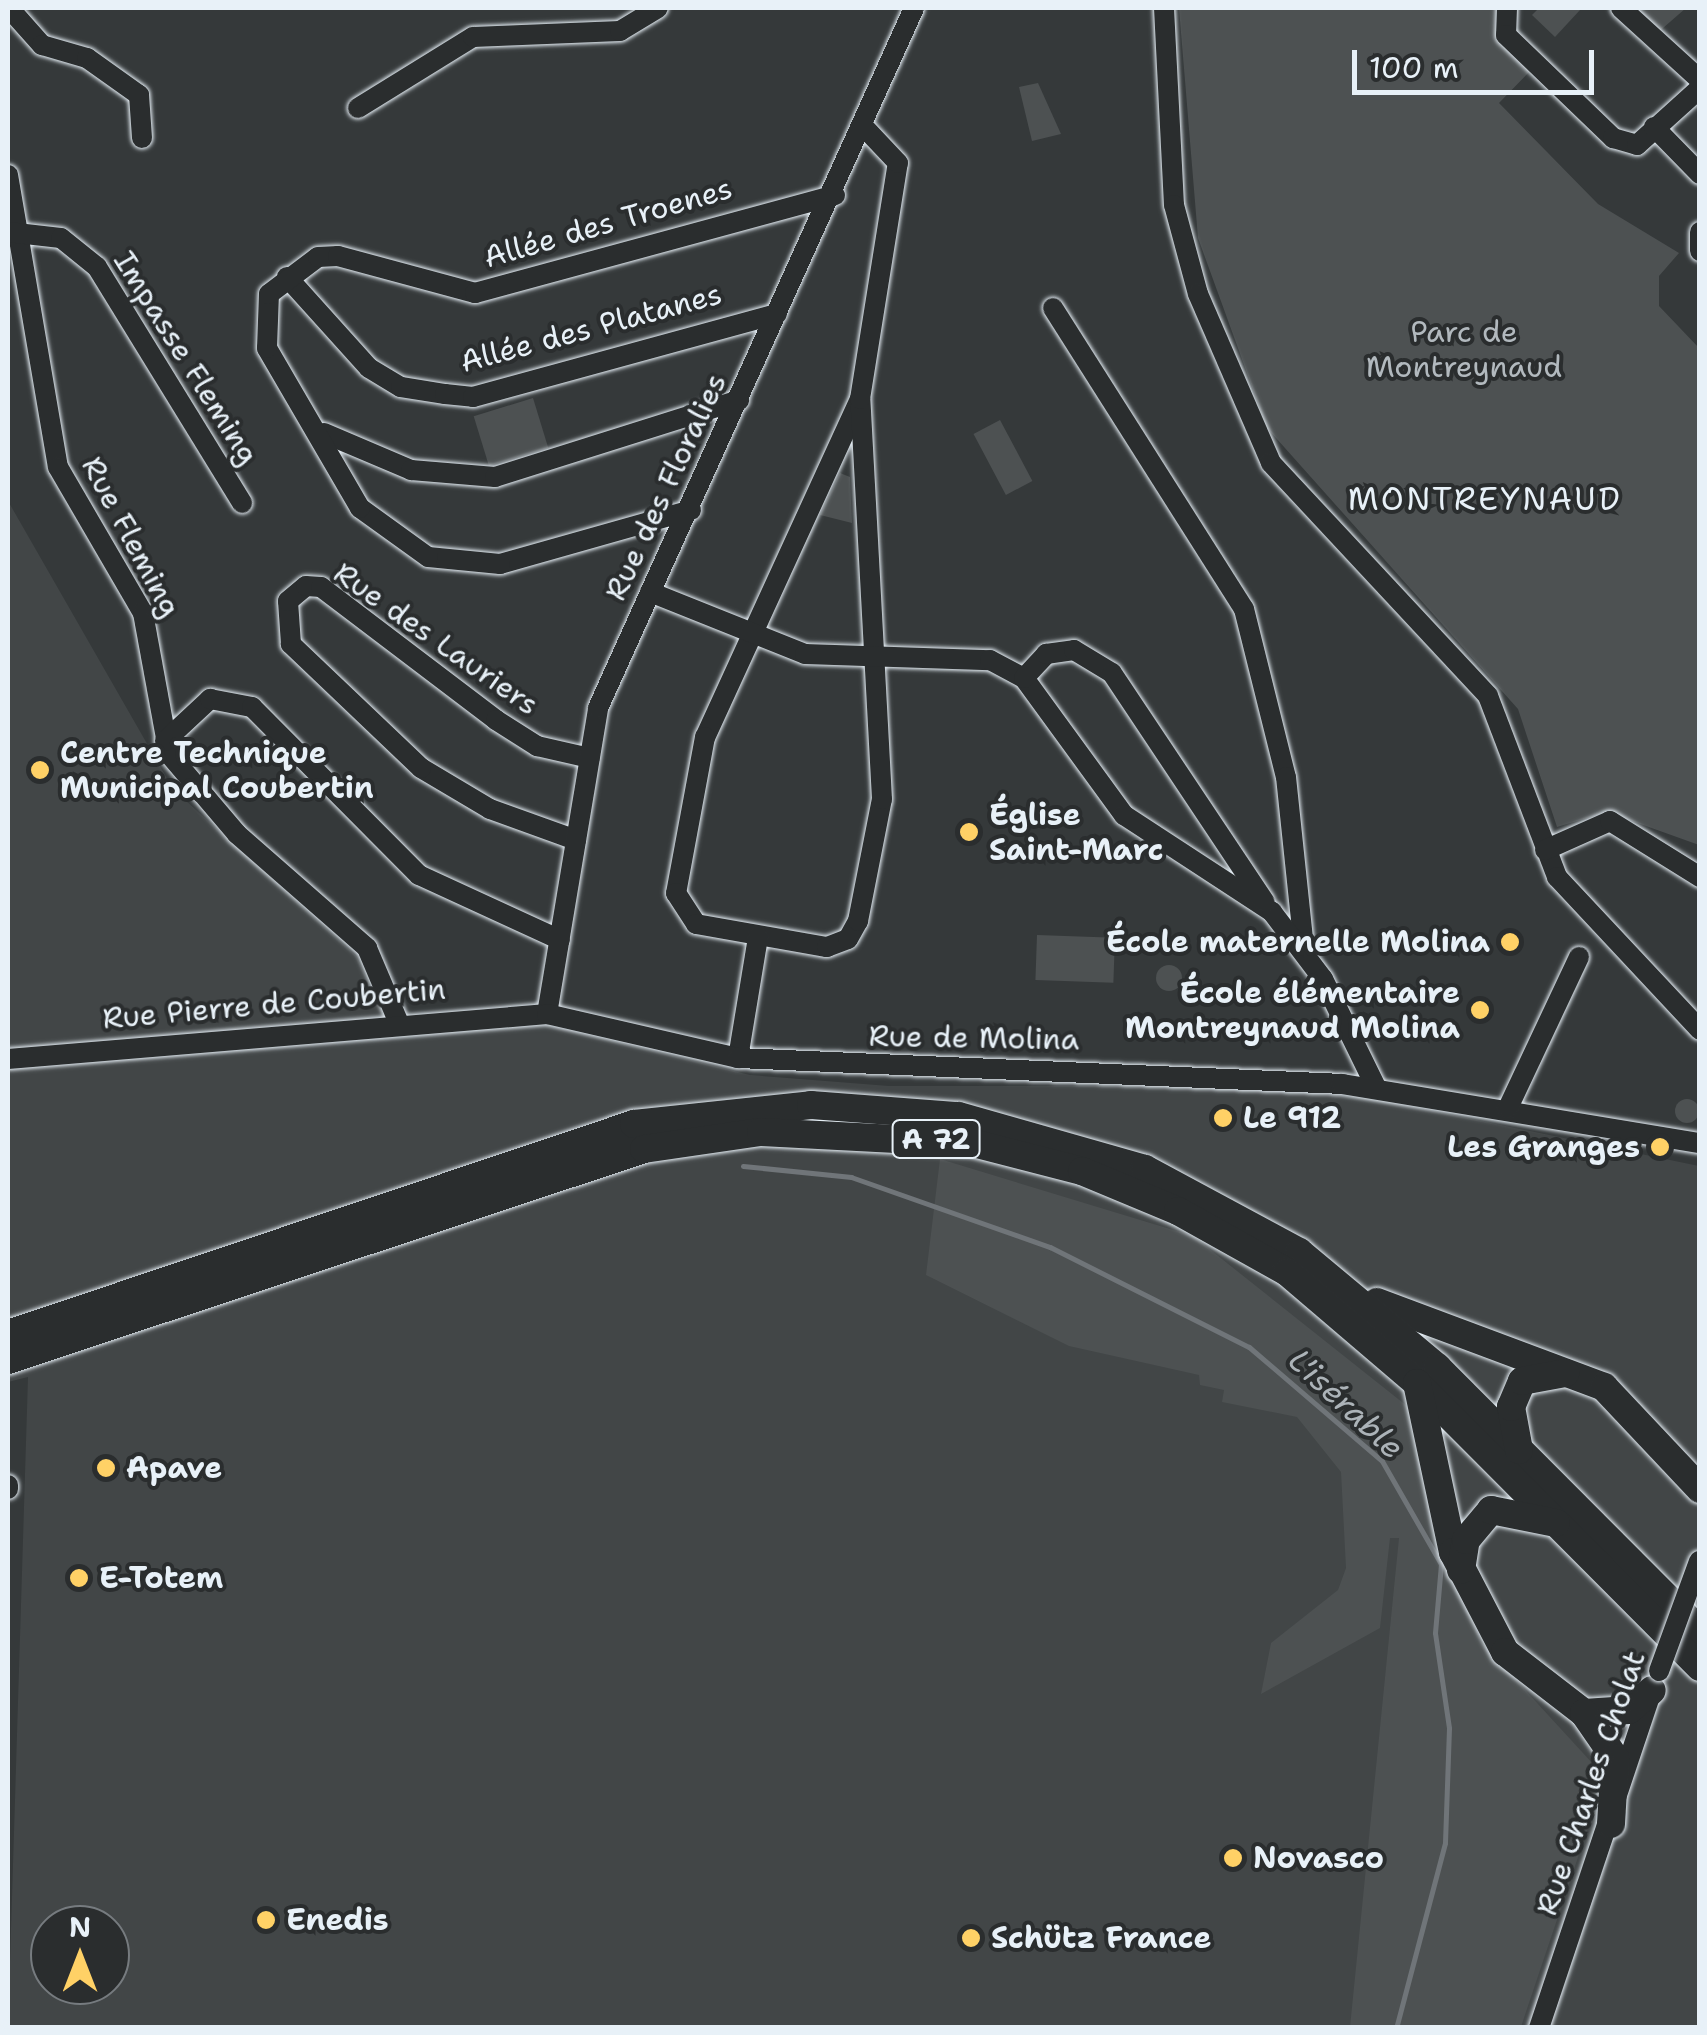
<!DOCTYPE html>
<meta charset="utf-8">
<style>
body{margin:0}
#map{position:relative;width:1707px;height:2035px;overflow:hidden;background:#35393a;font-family:"Shantell Sans",sans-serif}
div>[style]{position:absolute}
.built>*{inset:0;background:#424647}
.green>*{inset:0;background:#4d5152;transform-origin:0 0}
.round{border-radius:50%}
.stream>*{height:5px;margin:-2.5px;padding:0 2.5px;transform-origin:2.5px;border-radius:2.5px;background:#707579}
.roads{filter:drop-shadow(0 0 2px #e8f1f8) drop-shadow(0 0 2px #e8f1f8)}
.minor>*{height:20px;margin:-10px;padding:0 10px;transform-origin:10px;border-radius:10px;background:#2a2d2e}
.highway>*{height:28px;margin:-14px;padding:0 14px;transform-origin:14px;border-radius:14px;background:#2a2d2e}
.bridges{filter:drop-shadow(0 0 2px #e8f1f8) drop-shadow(0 0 2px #e8f1f8)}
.minor-bridge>*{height:20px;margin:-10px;padding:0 10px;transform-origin:10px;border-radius:10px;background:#2a2d2e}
.dots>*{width:28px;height:28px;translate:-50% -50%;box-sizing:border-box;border:5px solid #2a2d2e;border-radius:50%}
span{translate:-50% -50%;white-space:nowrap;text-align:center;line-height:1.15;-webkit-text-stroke:8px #2a2d2e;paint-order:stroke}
.shield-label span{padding:2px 8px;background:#2a2d2e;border:2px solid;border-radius:8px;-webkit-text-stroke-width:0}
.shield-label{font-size:28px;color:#e8f1f8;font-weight:700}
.street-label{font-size:30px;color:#e8f1f8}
.park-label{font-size:30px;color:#b2b9be}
.poi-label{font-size:30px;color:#e8f1f8;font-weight:700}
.left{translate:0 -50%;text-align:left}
.right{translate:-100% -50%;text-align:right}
.neighbourhood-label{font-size:32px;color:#e8f1f8;letter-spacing:2.5px}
.water-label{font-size:32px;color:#acb3b8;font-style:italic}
.frame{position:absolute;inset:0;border:10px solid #e8f1f8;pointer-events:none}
.north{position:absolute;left:30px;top:1905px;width:100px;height:100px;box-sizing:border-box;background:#2a2d2e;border:2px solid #767b7f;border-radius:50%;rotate:0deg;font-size:28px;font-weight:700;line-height:40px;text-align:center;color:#e8f1f8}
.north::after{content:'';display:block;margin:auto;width:35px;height:45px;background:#ffd166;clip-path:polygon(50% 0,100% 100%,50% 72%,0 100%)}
.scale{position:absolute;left:1352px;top:50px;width:242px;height:45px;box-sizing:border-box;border:5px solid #e8f1f8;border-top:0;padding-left:12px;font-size:30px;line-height:35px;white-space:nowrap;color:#e8f1f8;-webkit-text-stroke:8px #2a2d2e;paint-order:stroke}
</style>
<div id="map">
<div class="built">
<i style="clip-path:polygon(evenodd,8px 501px,173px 789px,356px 956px,383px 1014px,548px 1025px,750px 1075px,889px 1086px,1237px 1086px,1375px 1099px,1699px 1166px,1699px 2027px,8px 2027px,28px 1377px,8px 1382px,8px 501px,50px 1925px,110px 1925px,110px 1985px,50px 1985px,50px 1925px)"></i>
</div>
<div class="green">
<i style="clip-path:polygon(1179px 8px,1498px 8px,1496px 40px,1530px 71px,1499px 103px,1598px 204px,1679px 253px,1659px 276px,1659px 306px,1699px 348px,1699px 845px,1607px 812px,1557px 827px,1518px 709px,1267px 428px,1198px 238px)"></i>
<i style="clip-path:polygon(1539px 8px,1577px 8px,1580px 10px,1555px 37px,1532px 15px)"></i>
<i style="clip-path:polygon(1629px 8px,1686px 8px,1655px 35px)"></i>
<i style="clip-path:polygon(1038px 83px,1061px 134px,1032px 141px,1019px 87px)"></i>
<i style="left:533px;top:398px;width:52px;height:62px;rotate:73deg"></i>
<i style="left:1000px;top:420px;width:69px;height:30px;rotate:62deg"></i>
<i style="clip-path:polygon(840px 473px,850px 477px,852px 523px,820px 515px)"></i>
<i style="left:1037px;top:935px;width:78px;height:45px;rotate:2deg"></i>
<i class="round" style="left:1156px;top:965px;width:26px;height:26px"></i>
<i class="round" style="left:1675px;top:1099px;width:24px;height:24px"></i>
<i style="clip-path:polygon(940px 1159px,1193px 1236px,1412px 1410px,1480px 1641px,1605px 1777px,1521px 2027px,1350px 2027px,1399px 1538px,1390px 1538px,1380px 1628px,1261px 1694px,1271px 1643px,1338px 1590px,1346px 1568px,1341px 1472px,1297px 1417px,1222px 1402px,1224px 1390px,1200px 1385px,1199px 1375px,1069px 1346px,926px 1275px)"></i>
</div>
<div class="stream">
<i style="left:743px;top:1166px;width:109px;rotate:5.8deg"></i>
<i style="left:851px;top:1177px;width:211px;rotate:19.4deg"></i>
<i style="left:1050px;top:1247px;width:223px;rotate:26.7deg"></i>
<i style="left:1249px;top:1347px;width:175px;rotate:40.6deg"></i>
<i style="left:1382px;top:1461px;width:119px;rotate:60.2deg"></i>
<i style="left:1441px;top:1564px;width:69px;rotate:95deg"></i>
<i style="left:1435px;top:1633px;width:96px;rotate:81.6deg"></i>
<i style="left:1449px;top:1728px;width:115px;rotate:92deg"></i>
<i style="left:1445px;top:1843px;width:191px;rotate:104.8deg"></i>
</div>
<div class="roads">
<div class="minor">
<i style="left:9px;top:8px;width:50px;rotate:48.3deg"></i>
<i style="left:42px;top:45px;width:47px;rotate:16.1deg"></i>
<i style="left:87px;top:58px;width:64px;rotate:35.4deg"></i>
<i style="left:139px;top:95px;width:43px;rotate:86deg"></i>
<i style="left:1164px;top:8px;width:197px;rotate:87.1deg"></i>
<i style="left:1174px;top:205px;width:92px;rotate:74.9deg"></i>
<i style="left:1198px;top:294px;width:184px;rotate:66.6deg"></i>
<i style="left:1271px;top:463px;width:318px;rotate:47deg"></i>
<i style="left:1488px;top:696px;width:194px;rotate:69.1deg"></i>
<i style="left:1557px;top:877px;width:209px;rotate:46.9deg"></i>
<i style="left:1507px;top:8px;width:27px;rotate:92deg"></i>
<i style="left:1506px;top:35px;width:149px;rotate:43.9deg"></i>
<i style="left:1613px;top:138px;width:25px;rotate:16deg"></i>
<i style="left:1637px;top:145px;width:85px;rotate:-42.1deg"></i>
<i style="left:1621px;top:8px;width:107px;rotate:42.3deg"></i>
<i style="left:358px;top:108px;width:135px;rotate:-31.7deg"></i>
<i style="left:473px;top:37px;width:147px;rotate:-2.3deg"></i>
<i style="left:620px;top:31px;width:44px;rotate:-31.2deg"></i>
<i style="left:1654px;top:127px;width:66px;rotate:45.6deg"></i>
<i style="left:8px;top:175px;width:296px;rotate:80.3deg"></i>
<i style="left:58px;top:467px;width:169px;rotate:59.8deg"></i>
<i style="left:143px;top:613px;width:143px;rotate:79.6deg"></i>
<i style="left:169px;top:754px;width:105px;rotate:49.6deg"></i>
<i style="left:237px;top:834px;width:173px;rotate:41.2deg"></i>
<i style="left:367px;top:948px;width:79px;rotate:67deg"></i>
<i style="left:8px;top:232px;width:53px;rotate:6.5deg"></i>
<i style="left:61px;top:238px;width:46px;rotate:38.9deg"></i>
<i style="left:97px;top:267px;width:277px;rotate:58.4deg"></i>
<i style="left:1700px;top:232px;width:19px;rotate:90deg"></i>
<i style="left:287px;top:277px;width:122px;rotate:48deg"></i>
<i style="left:369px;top:368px;width:37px;rotate:31deg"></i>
<i style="left:401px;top:387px;width:45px;rotate:9deg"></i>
<i style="left:445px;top:394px;width:28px;rotate:6deg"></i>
<i style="left:473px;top:397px;width:315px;rotate:-15.3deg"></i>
<i style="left:1053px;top:308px;width:356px;rotate:57.6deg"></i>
<i style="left:1244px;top:609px;width:173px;rotate:76deg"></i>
<i style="left:1286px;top:777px;width:173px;rotate:84deg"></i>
<i style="left:860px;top:399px;width:372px;rotate:114.6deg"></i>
<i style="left:705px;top:737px;width:159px;rotate:100.5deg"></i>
<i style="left:676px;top:893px;width:37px;rotate:57deg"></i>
<i style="left:696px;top:924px;width:133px;rotate:10deg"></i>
<i style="left:827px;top:947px;width:22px;rotate:-21deg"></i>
<i style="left:848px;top:939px;width:21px;rotate:-61deg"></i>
<i style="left:858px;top:921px;width:124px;rotate:-78.9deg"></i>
<i style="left:882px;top:799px;width:401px;rotate:-93.1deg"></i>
<i style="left:860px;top:399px;width:239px;rotate:-80.9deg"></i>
<i style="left:898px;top:163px;width:50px;rotate:-133.4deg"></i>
<i style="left:324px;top:433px;width:95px;rotate:23deg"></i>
<i style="left:411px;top:470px;width:84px;rotate:4.8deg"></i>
<i style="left:495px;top:477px;width:256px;rotate:-17.5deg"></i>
<i style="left:691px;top:510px;width:198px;rotate:164.2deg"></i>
<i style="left:500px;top:564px;width:72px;rotate:-174.4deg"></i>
<i style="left:428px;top:557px;width:84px;rotate:-144.2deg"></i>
<i style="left:360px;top:508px;width:185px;rotate:-120.2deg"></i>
<i style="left:267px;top:348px;width:54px;rotate:-87.9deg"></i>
<i style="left:269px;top:294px;width:61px;rotate:-37.1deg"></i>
<i style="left:318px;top:257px;width:20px;rotate:-3deg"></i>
<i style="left:338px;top:256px;width:142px;rotate:15.1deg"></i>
<i style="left:475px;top:293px;width:373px;rotate:-15.2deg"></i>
<i style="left:650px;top:592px;width:167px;rotate:21.8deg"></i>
<i style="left:805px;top:654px;width:185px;rotate:1.9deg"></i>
<i style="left:990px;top:660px;width:38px;rotate:28deg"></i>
<i style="left:1024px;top:678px;width:170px;rotate:53.9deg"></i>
<i style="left:1124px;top:815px;width:177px;rotate:33.2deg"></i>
<i style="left:1272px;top:912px;width:84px;rotate:52.7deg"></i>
<i style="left:1323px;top:979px;width:120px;rotate:63.9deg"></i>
<i style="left:1024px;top:678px;width:33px;rotate:-47deg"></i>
<i style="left:1046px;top:654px;width:28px;rotate:-8deg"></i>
<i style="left:1074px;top:650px;width:44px;rotate:31.2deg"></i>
<i style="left:1112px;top:673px;width:275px;rotate:56.3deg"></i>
<i style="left:165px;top:741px;width:62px;rotate:-43deg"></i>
<i style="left:210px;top:699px;width:43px;rotate:10.8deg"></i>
<i style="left:252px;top:707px;width:237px;rotate:45.2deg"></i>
<i style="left:419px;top:875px;width:155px;rotate:24.7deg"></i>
<i style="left:576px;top:840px;width:91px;rotate:-160.2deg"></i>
<i style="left:490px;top:809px;width:80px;rotate:-149.3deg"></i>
<i style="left:421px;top:768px;width:180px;rotate:-136.4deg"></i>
<i style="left:291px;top:644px;width:43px;rotate:-94deg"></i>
<i style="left:288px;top:601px;width:23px;rotate:-40deg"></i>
<i style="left:306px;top:586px;width:15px;rotate:4deg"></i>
<i style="left:321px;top:587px;width:220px;rotate:37.2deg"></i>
<i style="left:496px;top:720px;width:49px;rotate:32.4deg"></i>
<i style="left:537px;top:746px;width:54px;rotate:12.8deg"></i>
<i style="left:1545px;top:850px;width:71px;rotate:-24deg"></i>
<i style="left:1610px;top:821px;width:106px;rotate:31.9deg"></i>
<i style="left:547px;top:1014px;width:310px;rotate:-80.5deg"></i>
<i style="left:598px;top:708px;width:768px;rotate:-65.7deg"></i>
<i style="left:738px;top:1058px;width:123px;rotate:-80.6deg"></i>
<i style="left:8px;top:1059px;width:541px;rotate:-4.77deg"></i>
<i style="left:547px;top:1014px;width:196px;rotate:13deg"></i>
<i style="left:738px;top:1058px;width:605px;rotate:2.46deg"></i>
<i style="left:1342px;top:1084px;width:363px;rotate:9.4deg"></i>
<i style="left:1508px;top:1108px;width:167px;rotate:-64.8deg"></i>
<i style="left:8px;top:1485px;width:4px;rotate:90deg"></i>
<i style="left:1539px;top:2028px;width:353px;rotate:-71.5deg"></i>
</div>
<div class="highway">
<i style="left:1377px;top:1302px;width:242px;rotate:20.5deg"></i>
<i style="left:1604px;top:1387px;width:140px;rotate:46.7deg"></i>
<i style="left:8px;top:1334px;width:660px;rotate:-18.54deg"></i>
<i style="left:634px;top:1124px;width:178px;rotate:-6.1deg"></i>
<i style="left:811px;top:1105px;width:148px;rotate:4.3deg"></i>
<i style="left:959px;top:1116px;width:193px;rotate:15.9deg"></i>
<i style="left:1145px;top:1169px;width:175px;rotate:28.3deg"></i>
<i style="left:1299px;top:1252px;width:180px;rotate:39.8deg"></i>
<i style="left:1437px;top:1367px;width:373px;rotate:45.1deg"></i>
<i style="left:8px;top:1360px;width:670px;rotate:-18.35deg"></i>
<i style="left:644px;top:1149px;width:118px;rotate:-8.3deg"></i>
<i style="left:761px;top:1132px;width:212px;rotate:3deg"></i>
<i style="left:973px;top:1143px;width:113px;rotate:14.4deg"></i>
<i style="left:1082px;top:1171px;width:104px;rotate:22.6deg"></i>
<i style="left:1178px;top:1211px;width:125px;rotate:29.2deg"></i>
<i style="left:1287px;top:1272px;width:171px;rotate:40.5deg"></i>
<i style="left:1417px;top:1383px;width:401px;rotate:45.1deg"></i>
<i style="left:1417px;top:1383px;width:173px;rotate:78deg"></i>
<i style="left:1453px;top:1552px;width:113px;rotate:62.5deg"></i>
<i style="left:1505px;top:1652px;width:100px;rotate:37.7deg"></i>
<i style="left:1584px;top:1713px;width:45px;rotate:-3.8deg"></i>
<i style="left:1629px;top:1710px;width:30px;rotate:-41deg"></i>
<i style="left:1519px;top:1450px;width:44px;rotate:-100.5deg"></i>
<i style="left:1511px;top:1407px;width:28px;rotate:-67deg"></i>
<i style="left:1522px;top:1381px;width:44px;rotate:-10.5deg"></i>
<i style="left:1461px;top:1570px;width:30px;rotate:-81deg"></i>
<i style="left:1466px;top:1540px;width:39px;rotate:-50deg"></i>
<i style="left:1491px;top:1510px;width:66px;rotate:11.3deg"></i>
<i style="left:1584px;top:1713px;width:55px;rotate:55.4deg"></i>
<i style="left:1615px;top:1758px;width:66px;rotate:93.5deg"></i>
</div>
</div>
<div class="bridges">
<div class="minor-bridge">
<i style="left:1659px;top:1671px;width:117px;rotate:-70deg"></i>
</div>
</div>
<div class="dots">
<i style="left:40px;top:770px;background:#ffd166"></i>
<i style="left:969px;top:832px;background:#ffd166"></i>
<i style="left:1510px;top:942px;background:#ffd166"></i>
<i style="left:1480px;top:1010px;background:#ffd166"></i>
<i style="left:1223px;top:1118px;background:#ffd166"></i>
<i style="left:1660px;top:1147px;background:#ffd166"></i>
<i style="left:106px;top:1468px;background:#ffd166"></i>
<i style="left:79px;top:1578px;background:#ffd166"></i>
<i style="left:1233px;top:1858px;background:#ffd166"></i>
<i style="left:266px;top:1920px;background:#ffd166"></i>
<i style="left:971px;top:1938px;background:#ffd166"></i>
</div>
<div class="shield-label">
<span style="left:936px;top:1139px">A 72</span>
</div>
<div class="street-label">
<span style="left:608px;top:223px;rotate:-16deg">Allée des Troenes</span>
<span style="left:591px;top:328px;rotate:-15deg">Allée des Platanes</span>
<span style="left:186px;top:358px;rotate:58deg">Impasse Fleming</span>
<span style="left:666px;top:487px;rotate:-65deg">Rue des Floralies</span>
<span style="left:131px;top:537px;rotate:62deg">Rue Fleming</span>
<span style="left:436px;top:639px;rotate:35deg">Rue des Lauriers</span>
<span style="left:274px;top:1004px;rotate:-5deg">Rue Pierre de Coubertin</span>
<span style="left:974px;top:1038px;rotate:1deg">Rue de Molina</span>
<span style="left:1591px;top:1783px;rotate:-71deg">Rue Charles Cholat</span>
</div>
<div class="park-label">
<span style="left:1464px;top:349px">Parc de<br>Montreynaud</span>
</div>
<div class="poi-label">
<span class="left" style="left:60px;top:770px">Centre Technique<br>Municipal Coubertin</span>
<span class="left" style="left:989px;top:832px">Église<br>Saint-Marc</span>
<span class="right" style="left:1490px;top:942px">École maternelle Molina</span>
<span class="right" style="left:1460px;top:1010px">École élémentaire<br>Montreynaud Molina</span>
<span class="left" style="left:1243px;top:1118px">Le 912</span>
<span class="right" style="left:1640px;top:1147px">Les Granges</span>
<span class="left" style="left:126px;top:1468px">Apave</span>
<span class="left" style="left:99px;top:1578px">E-Totem</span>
<span class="left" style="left:1253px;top:1858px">Novasco</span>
<span class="left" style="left:286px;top:1920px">Enedis</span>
<span class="left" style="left:991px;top:1938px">Schütz France</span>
</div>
<div class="neighbourhood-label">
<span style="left:1485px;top:499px">MONTREYNAUD</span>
</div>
<div class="water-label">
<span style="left:1346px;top:1404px;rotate:43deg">L'isérable</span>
</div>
<div class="frame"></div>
<div class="north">N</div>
<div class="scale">100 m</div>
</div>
